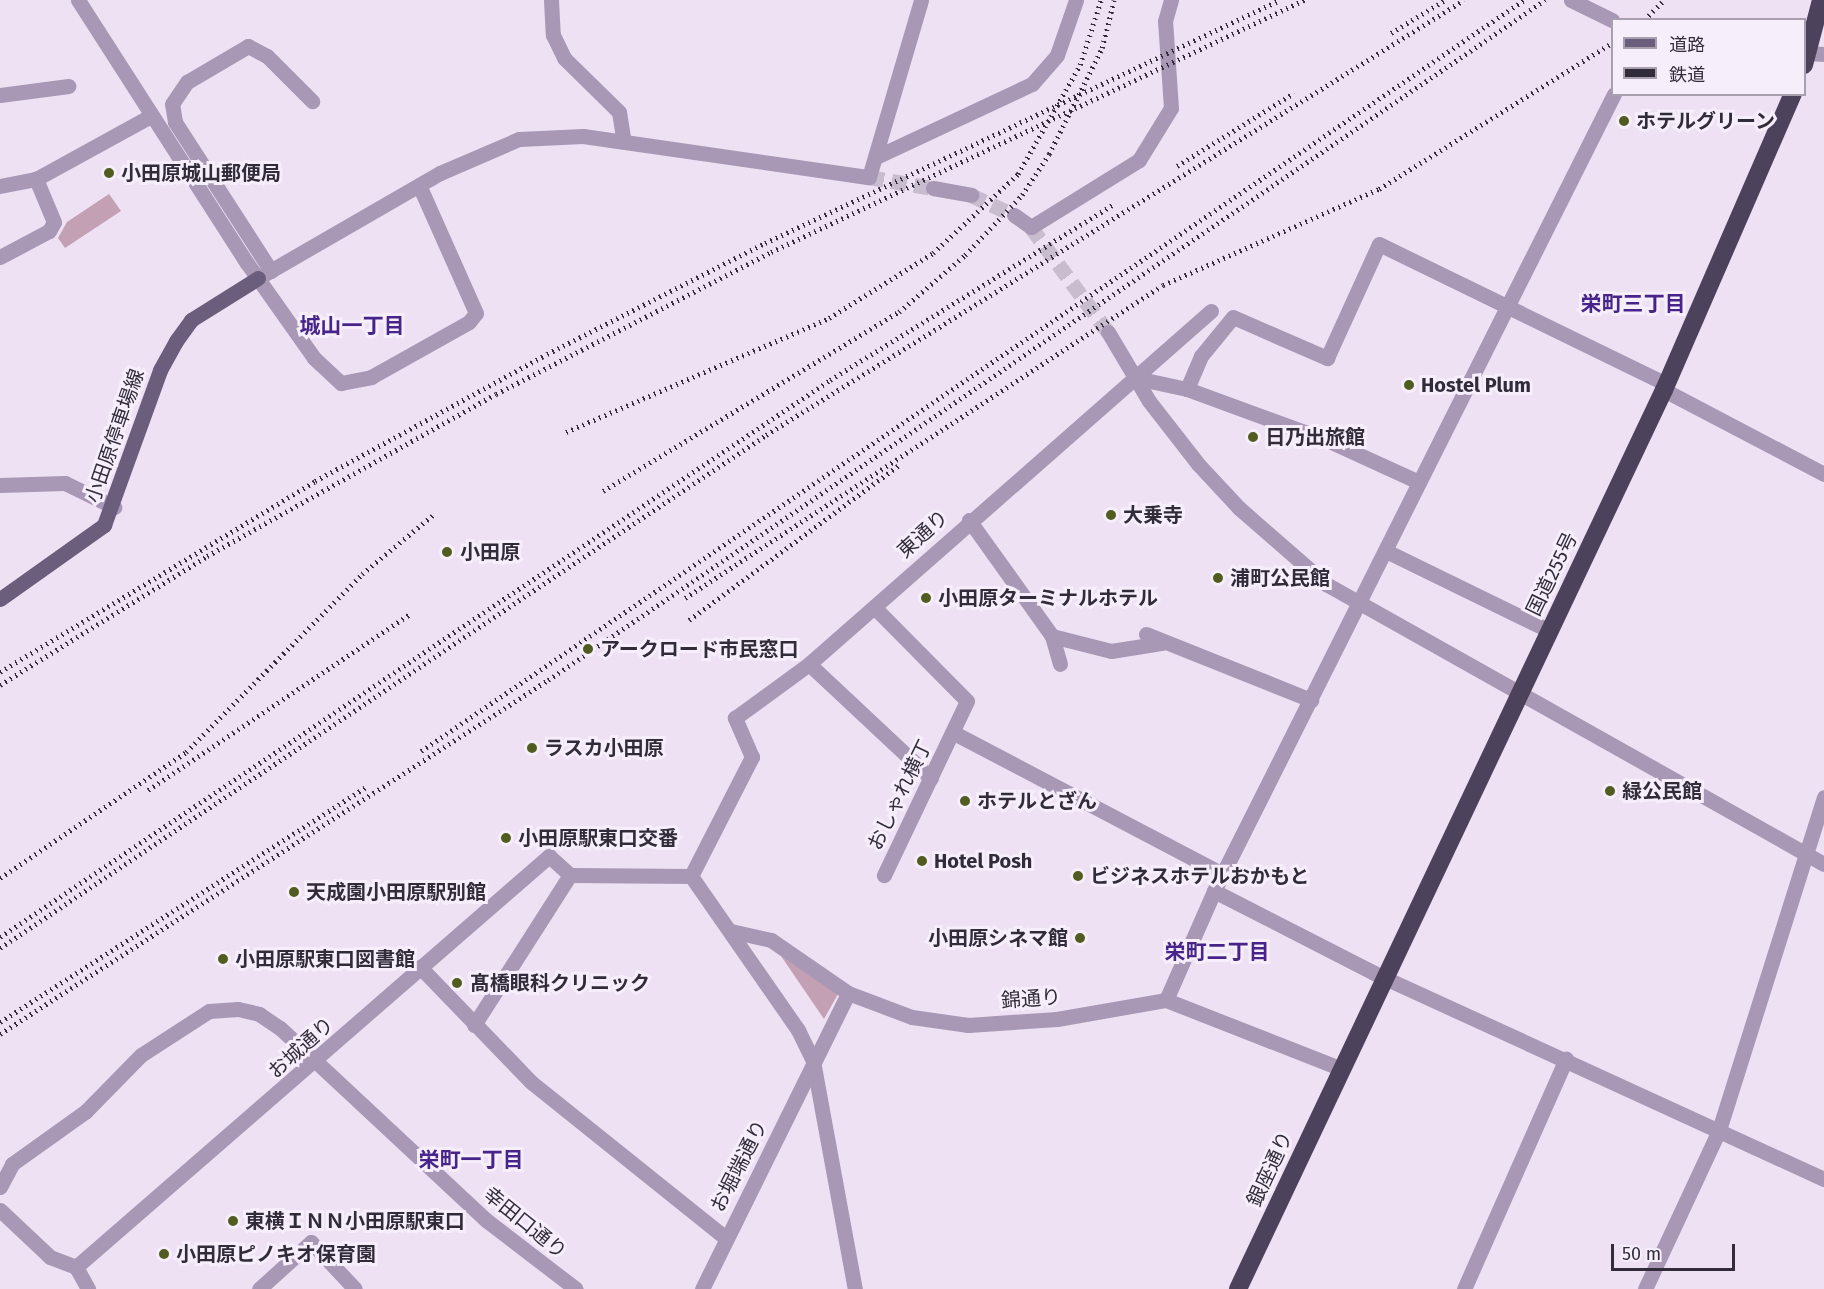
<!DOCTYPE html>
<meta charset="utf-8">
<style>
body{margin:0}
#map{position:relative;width:1824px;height:1289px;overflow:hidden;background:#ede1f3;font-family:"Fira Sans","Noto Sans JP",sans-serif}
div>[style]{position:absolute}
.green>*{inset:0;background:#c3a0b4}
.minor-tunnel>*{height:15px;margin-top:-7.5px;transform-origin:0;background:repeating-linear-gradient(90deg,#c8bdce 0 15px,transparent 0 23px)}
.minor>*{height:15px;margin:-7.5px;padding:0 7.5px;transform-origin:7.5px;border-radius:7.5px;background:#a897b5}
.major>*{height:15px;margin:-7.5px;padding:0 7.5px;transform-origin:7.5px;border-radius:7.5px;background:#6b5d7c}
.highway>*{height:18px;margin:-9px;padding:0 9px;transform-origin:9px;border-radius:9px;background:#4d425b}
.rail>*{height:4.5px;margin-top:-2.25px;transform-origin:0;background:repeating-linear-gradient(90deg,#322b3a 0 1.5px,transparent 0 6px)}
.dots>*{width:16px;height:16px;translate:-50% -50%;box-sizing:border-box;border:3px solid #f6eefb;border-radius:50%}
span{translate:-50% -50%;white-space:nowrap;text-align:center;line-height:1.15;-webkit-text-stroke:6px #f6eefb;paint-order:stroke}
.poi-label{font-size:20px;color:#322b3a;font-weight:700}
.left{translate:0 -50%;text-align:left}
.right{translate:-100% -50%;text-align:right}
.street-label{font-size:20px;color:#322b3a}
.neighbourhood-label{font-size:21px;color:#472489;font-weight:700}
.legend{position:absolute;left:1611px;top:18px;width:195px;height:78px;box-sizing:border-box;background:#f6eefb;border:2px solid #a8a0ae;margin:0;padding:8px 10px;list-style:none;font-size:18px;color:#322b3a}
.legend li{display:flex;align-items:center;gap:12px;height:30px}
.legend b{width:30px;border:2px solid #a8a0ae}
.scale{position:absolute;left:1611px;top:1244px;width:124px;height:27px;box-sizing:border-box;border:3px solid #322b3a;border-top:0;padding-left:8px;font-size:18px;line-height:21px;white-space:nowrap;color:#322b3a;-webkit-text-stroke:4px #f6eefb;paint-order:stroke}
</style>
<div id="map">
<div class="green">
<i style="clip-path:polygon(109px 194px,121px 211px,65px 248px,58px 238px,67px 222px)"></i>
<i style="clip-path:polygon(781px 956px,838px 994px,824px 1019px)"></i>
</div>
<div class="minor-tunnel">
<i style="left:869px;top:177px;width:65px;rotate:9.8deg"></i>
<i style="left:971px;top:195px;width:47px;rotate:24.9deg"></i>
<i style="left:1031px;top:227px;width:130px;rotate:53.7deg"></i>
</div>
<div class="minor">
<i style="left:78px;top:0;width:313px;rotate:57.3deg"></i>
<i style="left:247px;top:263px;width:116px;rotate:54.8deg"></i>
<i style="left:314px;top:358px;width:37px;rotate:43deg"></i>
<i style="left:341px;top:383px;width:31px;rotate:-11deg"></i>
<i style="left:371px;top:377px;width:112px;rotate:-29.3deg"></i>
<i style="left:469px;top:322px;width:11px;rotate:-52deg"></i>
<i style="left:476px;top:313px;width:140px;rotate:-114deg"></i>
<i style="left:551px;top:0;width:35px;rotate:87deg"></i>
<i style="left:553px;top:35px;width:25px;rotate:64deg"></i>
<i style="left:564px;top:58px;width:77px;rotate:44.5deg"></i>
<i style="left:619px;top:112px;width:30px;rotate:81deg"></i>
<i style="left:1571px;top:0;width:46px;rotate:26deg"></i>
<i style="left:1808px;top:53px;width:16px;rotate:4deg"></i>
<i style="left:1614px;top:94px;width:892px;rotate:116.65deg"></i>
<i style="left:1214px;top:891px;width:180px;rotate:27.1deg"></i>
<i style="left:1374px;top:973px;width:495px;rotate:24.6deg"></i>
<i style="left:0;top:95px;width:69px;rotate:-7.5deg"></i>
<i style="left:876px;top:157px;width:172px;rotate:-25.1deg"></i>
<i style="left:1032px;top:84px;width:38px;rotate:-49deg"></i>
<i style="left:1057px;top:55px;width:58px;rotate:-70.9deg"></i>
<i style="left:0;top:186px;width:37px;rotate:-11deg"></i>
<i style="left:36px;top:179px;width:129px;rotate:-28.8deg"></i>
<i style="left:933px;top:188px;width:39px;rotate:10deg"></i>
<i style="left:1014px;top:215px;width:21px;rotate:35deg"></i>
<i style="left:1031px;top:227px;width:127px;rotate:-31.8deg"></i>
<i style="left:1139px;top:160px;width:61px;rotate:-58.4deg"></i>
<i style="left:1171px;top:108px;width:87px;rotate:-93.9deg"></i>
<i style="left:1165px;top:21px;width:22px;rotate:-74deg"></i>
<i style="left:0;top:257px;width:55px;rotate:-28deg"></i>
<i style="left:49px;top:231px;width:10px;rotate:-61deg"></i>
<i style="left:54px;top:222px;width:47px;rotate:-112.7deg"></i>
<i style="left:271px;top:271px;width:177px;rotate:-122.8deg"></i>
<i style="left:175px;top:122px;width:18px;rotate:-99deg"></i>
<i style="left:172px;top:104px;width:27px;rotate:-56deg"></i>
<i style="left:187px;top:82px;width:71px;rotate:-30.5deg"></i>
<i style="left:248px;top:46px;width:21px;rotate:28deg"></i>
<i style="left:267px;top:56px;width:64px;rotate:45deg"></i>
<i style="left:258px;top:278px;width:210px;rotate:-30deg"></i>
<i style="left:440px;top:173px;width:86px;rotate:-23.3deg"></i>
<i style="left:519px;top:139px;width:64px;rotate:-2.7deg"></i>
<i style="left:583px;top:136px;width:289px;rotate:8.2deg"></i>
<i style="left:869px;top:177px;width:184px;rotate:-73.6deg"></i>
<i style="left:1108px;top:332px;width:80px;rotate:59.3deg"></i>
<i style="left:1149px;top:401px;width:80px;rotate:52.1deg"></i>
<i style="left:1198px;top:464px;width:60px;rotate:47deg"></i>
<i style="left:1239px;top:508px;width:116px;rotate:41.1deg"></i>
<i style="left:1326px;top:584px;width:571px;rotate:29.35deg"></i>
<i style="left:1136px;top:378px;width:52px;rotate:12.2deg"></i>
<i style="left:1187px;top:389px;width:151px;rotate:20.1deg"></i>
<i style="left:1329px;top:441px;width:99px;rotate:24.5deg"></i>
<i style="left:1187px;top:389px;width:36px;rotate:-67deg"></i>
<i style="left:1201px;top:356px;width:50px;rotate:-50.6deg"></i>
<i style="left:1233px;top:317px;width:103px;rotate:23.6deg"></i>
<i style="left:1327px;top:358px;width:125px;rotate:-65.5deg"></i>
<i style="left:1379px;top:244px;width:319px;rotate:26deg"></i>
<i style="left:1664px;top:390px;width:181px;rotate:27.7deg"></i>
<i style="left:0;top:485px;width:65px;rotate:-1.8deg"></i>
<i style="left:65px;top:483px;width:55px;rotate:26.1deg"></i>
<i style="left:969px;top:520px;width:143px;rotate:54.4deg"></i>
<i style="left:1052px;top:636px;width:29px;rotate:74deg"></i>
<i style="left:1386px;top:551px;width:182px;rotate:26deg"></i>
<i style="left:874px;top:607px;width:132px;rotate:45.3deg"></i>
<i style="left:967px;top:701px;width:193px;rotate:115.5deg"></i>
<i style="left:1146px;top:634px;width:178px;rotate:21.8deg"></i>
<i style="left:1052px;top:636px;width:61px;rotate:14.3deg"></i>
<i style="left:1111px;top:651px;width:52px;rotate:-8.9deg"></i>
<i style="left:809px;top:664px;width:167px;rotate:43.1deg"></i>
<i style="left:954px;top:733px;width:303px;rotate:27.7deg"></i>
<i style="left:691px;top:876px;width:134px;rotate:-62.9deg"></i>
<i style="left:752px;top:757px;width:43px;rotate:-113.6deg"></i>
<i style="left:735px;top:718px;width:92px;rotate:-36.1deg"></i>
<i style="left:809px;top:664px;width:535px;rotate:-41.29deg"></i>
<i style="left:691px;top:876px;width:188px;rotate:55.2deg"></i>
<i style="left:798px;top:1030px;width:34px;rotate:64deg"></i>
<i style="left:813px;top:1061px;width:232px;rotate:79.6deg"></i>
<i style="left:731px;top:931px;width:41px;rotate:12.7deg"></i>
<i style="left:771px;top:940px;width:93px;rotate:34.5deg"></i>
<i style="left:848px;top:993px;width:68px;rotate:20.6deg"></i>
<i style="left:912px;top:1017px;width:57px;rotate:8.1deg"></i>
<i style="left:968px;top:1025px;width:89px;rotate:-3.9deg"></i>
<i style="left:1057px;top:1019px;width:111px;rotate:-9.9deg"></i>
<i style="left:1166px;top:1000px;width:189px;rotate:21.4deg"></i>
<i style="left:420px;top:967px;width:160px;rotate:46deg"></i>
<i style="left:531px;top:1082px;width:250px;rotate:38.7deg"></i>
<i style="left:1166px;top:1000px;width:119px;rotate:-66.2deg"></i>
<i style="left:474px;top:1025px;width:178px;rotate:-57.4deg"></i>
<i style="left:0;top:1187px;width:26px;rotate:-62deg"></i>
<i style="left:12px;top:1164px;width:91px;rotate:-35.6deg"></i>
<i style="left:86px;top:1111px;width:78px;rotate:-45.5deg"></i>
<i style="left:141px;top:1055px;width:81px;rotate:-32.9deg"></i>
<i style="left:209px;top:1011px;width:29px;rotate:-4deg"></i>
<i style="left:238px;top:1009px;width:22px;rotate:13deg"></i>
<i style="left:259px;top:1014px;width:25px;rotate:34deg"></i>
<i style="left:280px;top:1028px;width:282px;rotate:43deg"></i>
<i style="left:486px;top:1220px;width:113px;rotate:37.5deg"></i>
<i style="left:0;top:1210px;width:69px;rotate:43.2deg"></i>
<i style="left:50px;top:1257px;width:28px;rotate:21deg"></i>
<i style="left:76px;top:1267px;width:25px;rotate:61deg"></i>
<i style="left:76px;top:1267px;width:627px;rotate:-40.99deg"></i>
<i style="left:549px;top:856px;width:28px;rotate:42deg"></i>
<i style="left:570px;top:875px;width:121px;rotate:0.5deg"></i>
<i style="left:259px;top:1289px;width:70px;rotate:-42.1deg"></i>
<i style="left:311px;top:1242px;width:64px;rotate:46.9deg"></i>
<i style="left:702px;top:1289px;width:330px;rotate:-63.7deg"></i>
<i style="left:1464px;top:1289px;width:252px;rotate:-66.1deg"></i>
<i style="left:1645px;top:1289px;width:175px;rotate:-65deg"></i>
<i style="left:1719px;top:1130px;width:349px;rotate:-72.5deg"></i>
</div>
<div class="major">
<i style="left:0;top:599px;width:128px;rotate:-35.4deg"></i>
<i style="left:104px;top:525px;width:165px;rotate:-70.1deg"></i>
<i style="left:160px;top:370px;width:33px;rotate:-61deg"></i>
<i style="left:176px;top:341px;width:26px;rotate:-54deg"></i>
<i style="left:191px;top:320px;width:79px;rotate:-32.1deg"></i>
</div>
<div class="highway">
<i style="left:1804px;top:65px;width:67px;rotate:-75.3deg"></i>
<i style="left:1238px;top:1289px;width:995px;rotate:-64.65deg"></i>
<i style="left:1664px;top:390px;width:323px;rotate:-66.5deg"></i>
</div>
<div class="rail">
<i style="left:1644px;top:20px;width:28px;rotate:-45deg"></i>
<i style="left:1391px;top:33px;width:63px;rotate:-31.4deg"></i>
<i style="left:1177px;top:166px;width:138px;rotate:-32deg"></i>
<i style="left:566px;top:432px;width:287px;rotate:-23.4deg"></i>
<i style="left:829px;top:318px;width:123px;rotate:-32deg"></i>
<i style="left:933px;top:253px;width:116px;rotate:-42.9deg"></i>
<i style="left:1018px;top:174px;width:125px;rotate:-60.4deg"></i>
<i style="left:1080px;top:65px;width:68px;rotate:-72.1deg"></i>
<i style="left:603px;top:491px;width:346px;rotate:-31.2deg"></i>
<i style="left:899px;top:312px;width:87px;rotate:-40.8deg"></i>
<i style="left:965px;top:255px;width:83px;rotate:-46.5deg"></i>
<i style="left:1022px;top:195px;width:49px;rotate:-56.6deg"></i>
<i style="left:1049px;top:154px;width:119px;rotate:-63.4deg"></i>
<i style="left:1102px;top:48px;width:49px;rotate:-76deg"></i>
<i style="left:685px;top:598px;width:571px;rotate:-33.22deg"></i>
<i style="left:1163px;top:285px;width:236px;rotate:-24deg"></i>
<i style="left:1379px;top:189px;width:275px;rotate:-32.1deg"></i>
<i style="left:689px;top:620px;width:261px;rotate:-36.4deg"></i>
<i style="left:0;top:672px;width:368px;rotate:-31.2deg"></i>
<i style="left:315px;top:481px;width:264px;rotate:-28.7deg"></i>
<i style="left:547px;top:354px;width:245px;rotate:-27deg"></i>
<i style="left:765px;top:243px;width:569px;rotate:-25.26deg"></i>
<i style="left:0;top:685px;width:244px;rotate:-31.9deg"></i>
<i style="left:207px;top:556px;width:331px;rotate:-29.3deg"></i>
<i style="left:496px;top:394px;width:309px;rotate:-27.3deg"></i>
<i style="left:771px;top:252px;width:590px;rotate:-25.3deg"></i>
<i style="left:421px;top:751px;width:1334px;rotate:-34.25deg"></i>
<i style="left:148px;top:790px;width:317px;rotate:-33.9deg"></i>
<i style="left:0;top:878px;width:225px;rotate:-34.1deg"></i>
<i style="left:186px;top:752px;width:250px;rotate:-45.3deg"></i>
<i style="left:362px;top:574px;width:92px;rotate:-39.7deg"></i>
<i style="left:0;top:937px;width:1000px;rotate:-33.86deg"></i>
<i style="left:830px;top:380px;width:332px;rotate:-31.8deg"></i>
<i style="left:0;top:948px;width:922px;rotate:-33.81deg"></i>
<i style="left:766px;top:435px;width:822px;rotate:-31.93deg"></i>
<i style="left:0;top:1022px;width:437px;rotate:-32.7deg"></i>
<i style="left:0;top:1034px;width:652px;rotate:-32.86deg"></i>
<i style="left:548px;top:680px;width:1207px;rotate:-34.3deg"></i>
</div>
<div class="dots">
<i style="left:1624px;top:121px;background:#525c20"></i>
<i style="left:109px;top:173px;background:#525c20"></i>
<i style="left:1409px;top:385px;background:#525c20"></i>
<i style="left:1253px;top:437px;background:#525c20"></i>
<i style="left:1111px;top:515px;background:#525c20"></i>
<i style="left:447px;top:552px;background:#525c20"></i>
<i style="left:1218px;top:578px;background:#525c20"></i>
<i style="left:926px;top:598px;background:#525c20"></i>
<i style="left:588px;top:649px;background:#525c20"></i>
<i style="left:532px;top:748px;background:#525c20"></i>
<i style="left:1610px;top:791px;background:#525c20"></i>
<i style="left:965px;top:801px;background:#525c20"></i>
<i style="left:506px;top:838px;background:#525c20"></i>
<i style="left:922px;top:861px;background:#525c20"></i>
<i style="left:1078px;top:876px;background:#525c20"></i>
<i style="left:294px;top:892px;background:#525c20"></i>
<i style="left:1080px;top:938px;background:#525c20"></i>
<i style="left:223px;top:959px;background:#525c20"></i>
<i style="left:457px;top:983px;background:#525c20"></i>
<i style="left:233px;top:1221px;background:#525c20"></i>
<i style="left:164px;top:1254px;background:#525c20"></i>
</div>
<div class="poi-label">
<span class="left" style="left:1636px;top:121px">ホテルグリーン</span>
<span class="left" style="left:121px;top:173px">小田原城山郵便局</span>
<span class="left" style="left:1421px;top:385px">Hostel Plum</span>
<span class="left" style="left:1265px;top:437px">日乃出旅館</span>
<span class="left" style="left:1123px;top:515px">大乗寺</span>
<span class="left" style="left:460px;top:552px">小田原</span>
<span class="left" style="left:1230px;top:578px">浦町公民館</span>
<span class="left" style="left:938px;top:598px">小田原ターミナルホテル</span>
<span class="left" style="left:600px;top:649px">アークロード市民窓口</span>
<span class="left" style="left:544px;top:748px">ラスカ小田原</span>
<span class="left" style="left:1622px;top:791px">緑公民館</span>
<span class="left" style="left:977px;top:801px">ホテルとざん</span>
<span class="left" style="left:518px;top:838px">小田原駅東口交番</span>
<span class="left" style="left:934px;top:861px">Hotel Posh</span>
<span class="left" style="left:1090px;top:876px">ビジネスホテルおかもと</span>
<span class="left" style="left:306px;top:892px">天成園小田原駅別館</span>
<span class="right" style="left:1068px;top:938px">小田原シネマ館</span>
<span class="left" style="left:235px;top:959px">小田原駅東口図書館</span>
<span class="left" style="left:470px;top:983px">髙橋眼科クリニック</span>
<span class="left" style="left:245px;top:1221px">東横ＩＮＮ小田原駅東口</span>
<span class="left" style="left:176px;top:1254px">小田原ピノキオ保育園</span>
</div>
<div class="street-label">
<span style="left:115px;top:436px;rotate:-71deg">小田原停車場線</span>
<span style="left:923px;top:534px;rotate:-42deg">東通り</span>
<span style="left:1552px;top:574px;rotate:-64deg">国道255号</span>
<span style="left:900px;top:795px;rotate:-64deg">おしゃれ横丁</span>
<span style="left:1031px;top:999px;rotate:-4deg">錦通り</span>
<span style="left:301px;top:1048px;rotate:-42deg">お城通り</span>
<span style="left:739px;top:1166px;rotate:-63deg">お堀端通り</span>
<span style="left:1270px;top:1169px;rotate:-65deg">銀座通り</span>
<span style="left:525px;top:1223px;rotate:39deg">幸田口通り</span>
</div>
<div class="neighbourhood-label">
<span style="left:1633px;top:304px">栄町三丁目</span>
<span style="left:352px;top:326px">城山一丁目</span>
<span style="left:1217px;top:952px">栄町二丁目</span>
<span style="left:471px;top:1160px">栄町一丁目</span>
</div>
<ul class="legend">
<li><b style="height:8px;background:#6b5d7c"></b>道路</li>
<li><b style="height:8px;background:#322b3a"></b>鉄道</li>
</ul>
<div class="scale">50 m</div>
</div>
